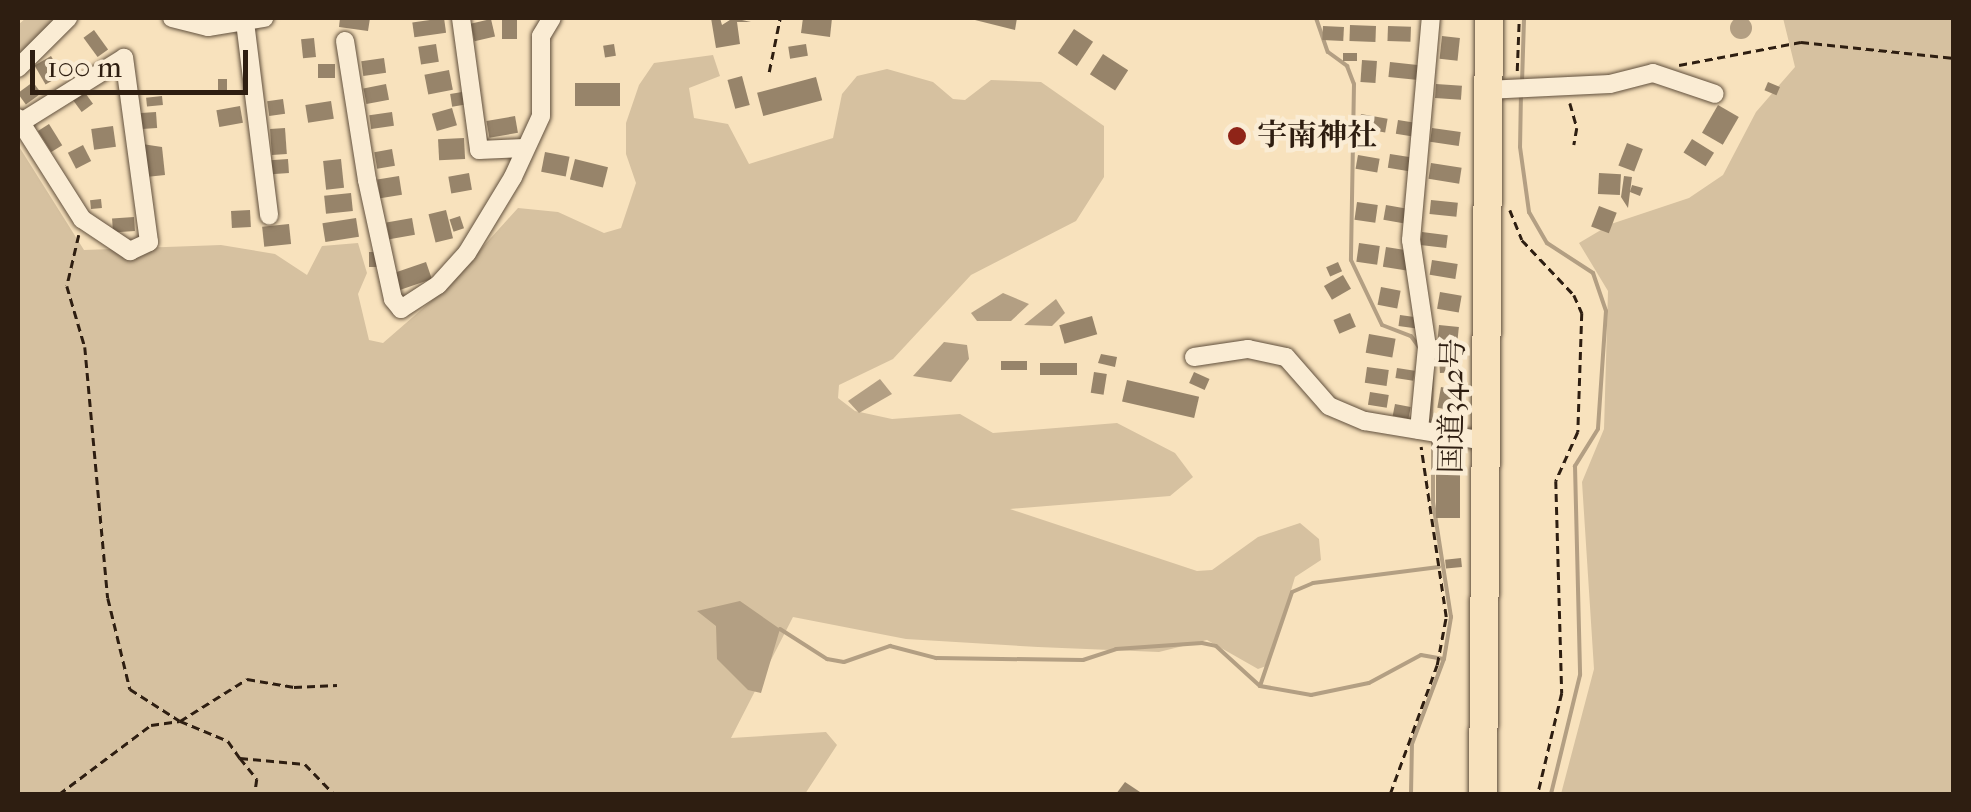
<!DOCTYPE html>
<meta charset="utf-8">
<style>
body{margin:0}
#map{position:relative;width:1971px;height:812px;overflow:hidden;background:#f8e2bd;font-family:"IM FELL French Canon","Noto Serif JP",serif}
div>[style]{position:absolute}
.green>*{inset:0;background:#d6c1a0}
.water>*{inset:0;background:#b39f83}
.round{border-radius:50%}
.stream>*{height:4px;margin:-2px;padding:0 2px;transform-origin:2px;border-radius:2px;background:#b39f83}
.building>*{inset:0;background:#97846a;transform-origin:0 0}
.path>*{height:2.5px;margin-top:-1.25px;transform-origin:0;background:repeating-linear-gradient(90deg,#2e1e11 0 8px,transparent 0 13px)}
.roads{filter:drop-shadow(0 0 2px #604f3c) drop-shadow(0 0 2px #604f3c)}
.minor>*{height:18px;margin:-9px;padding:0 9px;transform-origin:9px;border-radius:9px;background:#faecd4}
.highway>*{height:28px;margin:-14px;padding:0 14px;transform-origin:14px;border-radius:14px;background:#f8e2bd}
.dots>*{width:28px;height:28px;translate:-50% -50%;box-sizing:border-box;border:5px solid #faecd4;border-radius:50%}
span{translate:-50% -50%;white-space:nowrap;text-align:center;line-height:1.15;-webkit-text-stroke:9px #faecd4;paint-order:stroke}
.poi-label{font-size:30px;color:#2e1e11;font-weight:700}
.left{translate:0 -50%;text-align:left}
.street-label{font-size:30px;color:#2e1e11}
.frame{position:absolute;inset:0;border:20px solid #2e1e11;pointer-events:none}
.scale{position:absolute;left:30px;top:50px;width:218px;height:45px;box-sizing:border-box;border:5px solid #2e1e11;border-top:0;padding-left:12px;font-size:30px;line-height:35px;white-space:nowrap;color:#2e1e11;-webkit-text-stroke:8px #faecd4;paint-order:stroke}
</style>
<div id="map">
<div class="green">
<i style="clip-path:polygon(26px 18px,56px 18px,18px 58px,18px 25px)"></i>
<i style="clip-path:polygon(1783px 18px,1953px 18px,1953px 794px,1561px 794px,1594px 669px,1582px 482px,1604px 429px,1608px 291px,1579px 243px,1611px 224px,1689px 198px,1723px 175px,1756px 112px,1795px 67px)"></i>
<i style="clip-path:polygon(713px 55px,720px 76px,689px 88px,694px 118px,728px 124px,749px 164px,833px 138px,842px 94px,857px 76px,887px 69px,933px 82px,953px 99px,965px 100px,991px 80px,1041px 82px,1104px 126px,1104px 177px,1076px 221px,971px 275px,893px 359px,839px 385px,838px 398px,855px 411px,892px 419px,960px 414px,993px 433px,1117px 423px,1175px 453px,1193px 477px,1170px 496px,1010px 509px,1197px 571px,1212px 570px,1258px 537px,1300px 523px,1319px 539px,1321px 560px,1295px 577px,1269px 665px,1258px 669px,1207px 640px,1159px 652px,1038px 647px,906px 639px,793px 617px,731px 738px,826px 732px,837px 745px,805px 794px,18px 794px,18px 145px,84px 250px,221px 245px,275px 254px,307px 275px,322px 246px,358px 243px,367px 273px,358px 294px,369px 340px,383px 343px,444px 290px,518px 208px,558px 212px,604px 233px,621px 228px,636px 183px,626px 154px,626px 123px,639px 85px,654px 63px)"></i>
</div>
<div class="water">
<i class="round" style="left:1730px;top:17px;width:22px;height:22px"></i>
<i style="clip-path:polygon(1003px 293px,1029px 304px,1011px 321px,977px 321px,971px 313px)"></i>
<i style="clip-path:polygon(1056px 299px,1065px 313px,1052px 326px,1024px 325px)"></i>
<i style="clip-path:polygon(944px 342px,967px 345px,969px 359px,951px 382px,913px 376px)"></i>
<i style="clip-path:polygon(880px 379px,892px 394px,859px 413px,848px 401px)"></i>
<i style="clip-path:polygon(740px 601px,780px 629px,761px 693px,748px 690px,717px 659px,716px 626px,697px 611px)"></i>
</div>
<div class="stream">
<i style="left:1316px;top:18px;width:36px;rotate:71deg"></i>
<i style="left:1328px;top:52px;width:24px;rotate:36deg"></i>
<i style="left:1347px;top:66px;width:19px;rotate:69deg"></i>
<i style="left:1354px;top:84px;width:176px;rotate:91deg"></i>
<i style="left:1351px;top:260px;width:72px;rotate:64.5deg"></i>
<i style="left:1382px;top:325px;width:31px;rotate:21deg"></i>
<i style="left:1411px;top:336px;width:17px;rotate:54deg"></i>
<i style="left:1522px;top:83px;width:65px;rotate:-88.2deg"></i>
<i style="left:1521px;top:92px;width:55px;rotate:91deg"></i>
<i style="left:1520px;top:147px;width:66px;rotate:82.1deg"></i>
<i style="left:1529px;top:212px;width:36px;rotate:60deg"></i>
<i style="left:1547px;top:243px;width:55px;rotate:33.1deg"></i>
<i style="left:1593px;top:273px;width:40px;rotate:71.1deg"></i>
<i style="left:1606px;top:311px;width:118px;rotate:93.9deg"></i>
<i style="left:1598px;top:429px;width:44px;rotate:121.9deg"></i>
<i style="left:1575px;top:466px;width:209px;rotate:88.6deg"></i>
<i style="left:1580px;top:675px;width:122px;rotate:103.7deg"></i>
<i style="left:1431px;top:425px;width:59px;rotate:-89deg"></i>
<i style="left:780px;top:629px;width:56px;rotate:32.6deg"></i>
<i style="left:827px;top:659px;width:17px;rotate:10deg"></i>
<i style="left:844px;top:662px;width:49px;rotate:-19.2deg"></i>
<i style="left:890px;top:646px;width:48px;rotate:14.6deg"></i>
<i style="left:936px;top:658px;width:147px;rotate:0.8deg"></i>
<i style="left:1083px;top:660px;width:35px;rotate:-18deg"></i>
<i style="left:1116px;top:649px;width:86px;rotate:-4deg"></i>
<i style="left:1202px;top:643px;width:14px;rotate:12deg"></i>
<i style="left:1216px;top:646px;width:59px;rotate:42.3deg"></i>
<i style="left:1260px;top:686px;width:52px;rotate:10deg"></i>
<i style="left:1311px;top:695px;width:59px;rotate:-11.7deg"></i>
<i style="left:1369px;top:683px;width:59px;rotate:-28.3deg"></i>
<i style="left:1421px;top:655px;width:23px;rotate:10deg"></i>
<i style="left:1260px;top:686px;width:99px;rotate:-71.2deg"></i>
<i style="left:1292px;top:592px;width:23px;rotate:-23deg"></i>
<i style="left:1313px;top:583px;width:127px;rotate:-7.2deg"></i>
<i style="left:1411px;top:794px;width:50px;rotate:-88.9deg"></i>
<i style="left:1412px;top:744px;width:91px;rotate:-69.4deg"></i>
<i style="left:1444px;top:659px;width:43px;rotate:-80.5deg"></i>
<i style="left:1451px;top:617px;width:116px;rotate:-98.9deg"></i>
<i style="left:1433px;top:502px;width:63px;rotate:-90deg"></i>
</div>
<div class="building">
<i style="clip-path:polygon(340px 18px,370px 18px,368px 31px,339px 27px)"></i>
<i style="left:444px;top:18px;width:15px;height:32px;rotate:82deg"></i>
<i style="left:502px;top:18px;width:15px;height:21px"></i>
<i style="clip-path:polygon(711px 18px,720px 18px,722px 25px,733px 18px,751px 22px,737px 22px,740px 44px,716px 48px)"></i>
<i style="clip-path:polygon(803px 18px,832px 18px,830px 37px,801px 33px)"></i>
<i style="clip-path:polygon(967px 18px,1017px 18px,1015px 30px)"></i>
<i style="left:491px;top:19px;width:18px;height:21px;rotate:77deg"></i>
<i style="left:1350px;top:25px;width:26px;height:16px;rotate:2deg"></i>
<i style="left:1323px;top:26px;width:21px;height:14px;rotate:3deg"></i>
<i style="left:1388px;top:26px;width:23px;height:15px;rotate:2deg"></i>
<i style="left:1074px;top:29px;width:23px;height:29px;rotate:34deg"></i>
<i style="left:94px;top:30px;width:24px;height:13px;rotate:54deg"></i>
<i style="left:1442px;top:36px;width:18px;height:23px;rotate:6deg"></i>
<i style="left:314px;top:38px;width:19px;height:13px;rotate:84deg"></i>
<i style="left:436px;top:44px;width:18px;height:18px;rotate:81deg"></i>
<i style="left:614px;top:44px;width:12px;height:11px;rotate:81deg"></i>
<i style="left:806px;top:44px;width:12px;height:18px;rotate:81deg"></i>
<i style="left:1343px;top:53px;width:14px;height:8px"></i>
<i style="left:1103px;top:54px;width:30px;height:24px;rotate:33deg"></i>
<i style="left:51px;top:56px;width:22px;height:19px;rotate:60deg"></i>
<i style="left:384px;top:58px;width:15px;height:23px;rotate:82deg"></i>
<i style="left:1362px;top:60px;width:15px;height:22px;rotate:4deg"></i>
<i style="left:1390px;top:62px;width:30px;height:15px;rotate:6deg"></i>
<i style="left:318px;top:64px;width:17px;height:14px"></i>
<i style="left:449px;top:70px;width:20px;height:25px;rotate:79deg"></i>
<i style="left:742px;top:76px;width:30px;height:15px;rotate:75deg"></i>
<i style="left:816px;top:77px;width:24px;height:61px;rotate:75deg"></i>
<i style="left:218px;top:79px;width:9px;height:15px"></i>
<i style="left:33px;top:82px;width:14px;height:19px;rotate:54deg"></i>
<i style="left:1768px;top:82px;width:13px;height:9px;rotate:23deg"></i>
<i style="left:620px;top:83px;width:23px;height:45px;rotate:90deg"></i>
<i style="left:386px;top:84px;width:16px;height:23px;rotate:79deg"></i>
<i style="left:1436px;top:84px;width:26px;height:14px;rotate:4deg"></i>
<i style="left:83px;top:90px;width:17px;height:14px;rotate:54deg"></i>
<i style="left:462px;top:92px;width:13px;height:12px;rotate:81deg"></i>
<i style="left:162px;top:96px;width:9px;height:16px;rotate:84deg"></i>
<i style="left:283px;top:99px;width:15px;height:16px;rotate:82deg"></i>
<i style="left:331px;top:101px;width:18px;height:26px;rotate:81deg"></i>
<i style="left:1718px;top:105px;width:24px;height:32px;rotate:30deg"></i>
<i style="left:240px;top:106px;width:17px;height:24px;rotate:80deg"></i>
<i style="left:452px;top:108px;width:18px;height:21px;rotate:74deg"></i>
<i style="left:156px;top:112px;width:16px;height:19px;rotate:86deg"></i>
<i style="left:392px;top:112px;width:14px;height:23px;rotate:82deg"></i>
<i style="left:1361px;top:114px;width:27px;height:14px;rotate:10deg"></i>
<i style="left:515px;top:116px;width:17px;height:29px;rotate:80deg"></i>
<i style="left:1398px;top:120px;width:25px;height:14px;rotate:9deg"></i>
<i style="left:49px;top:124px;width:25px;height:13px;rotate:58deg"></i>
<i style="left:113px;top:126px;width:21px;height:22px;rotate:82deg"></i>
<i style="left:285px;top:128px;width:26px;height:15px;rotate:86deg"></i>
<i style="left:1432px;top:128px;width:29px;height:14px;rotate:8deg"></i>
<i style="left:464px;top:138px;width:21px;height:26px;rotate:87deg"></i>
<i style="left:1692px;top:139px;width:26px;height:16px;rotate:32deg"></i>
<i style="left:1627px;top:143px;width:17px;height:24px;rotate:21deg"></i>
<i style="clip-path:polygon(142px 144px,162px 147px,165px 175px,146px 177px)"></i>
<i style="left:83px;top:145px;width:18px;height:17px;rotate:63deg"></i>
<i style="left:392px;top:149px;width:17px;height:18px;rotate:80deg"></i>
<i style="left:545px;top:152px;width:25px;height:20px;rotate:11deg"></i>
<i style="left:1390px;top:154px;width:26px;height:14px;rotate:9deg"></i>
<i style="left:1358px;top:155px;width:22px;height:14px;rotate:10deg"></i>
<i style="left:288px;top:159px;width:14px;height:18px;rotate:86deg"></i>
<i style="left:341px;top:159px;width:29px;height:18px;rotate:84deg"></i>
<i style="left:575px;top:159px;width:34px;height:21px;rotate:14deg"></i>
<i style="left:1431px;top:163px;width:31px;height:16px;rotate:9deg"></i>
<i style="left:469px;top:173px;width:17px;height:21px;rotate:80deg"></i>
<i style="left:1599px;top:173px;width:22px;height:21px;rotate:3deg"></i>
<i style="left:399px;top:176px;width:19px;height:22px;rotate:81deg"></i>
<i style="clip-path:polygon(1624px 176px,1632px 177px,1630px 192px,1632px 185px,1643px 188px,1640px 196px,1630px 192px,1628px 208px,1621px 197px)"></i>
<i style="left:351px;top:193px;width:18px;height:27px;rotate:84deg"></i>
<i style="left:101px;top:199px;width:9px;height:11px;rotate:84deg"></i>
<i style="left:1431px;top:200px;width:27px;height:14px;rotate:6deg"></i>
<i style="left:1357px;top:202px;width:21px;height:18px;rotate:8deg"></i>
<i style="left:1386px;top:205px;width:23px;height:15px;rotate:10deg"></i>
<i style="left:1599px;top:206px;width:19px;height:22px;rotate:21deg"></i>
<i style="left:250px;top:210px;width:17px;height:19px;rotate:87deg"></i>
<i style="left:446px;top:210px;width:29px;height:18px;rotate:76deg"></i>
<i style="left:460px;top:216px;width:13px;height:11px;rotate:72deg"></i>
<i style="left:134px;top:217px;width:14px;height:22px;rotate:86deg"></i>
<i style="left:356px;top:218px;width:19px;height:34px;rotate:81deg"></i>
<i style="left:412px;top:218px;width:17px;height:26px;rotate:80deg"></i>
<i style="left:289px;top:224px;width:20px;height:27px;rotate:84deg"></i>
<i style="left:1422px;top:232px;width:26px;height:13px;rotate:7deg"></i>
<i style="left:1359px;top:243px;width:21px;height:19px;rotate:8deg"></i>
<i style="left:1386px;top:247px;width:24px;height:20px;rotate:9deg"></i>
<i style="left:369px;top:252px;width:8px;height:15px"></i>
<i style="left:1432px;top:260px;width:26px;height:15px;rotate:9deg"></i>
<i style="left:426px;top:262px;width:18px;height:37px;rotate:71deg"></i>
<i style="left:1338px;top:262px;width:10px;height:13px;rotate:66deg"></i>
<i style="left:1343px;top:275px;width:16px;height:22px;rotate:60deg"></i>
<i style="left:1381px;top:287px;width:20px;height:18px;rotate:11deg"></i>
<i style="left:1440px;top:292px;width:22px;height:17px;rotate:10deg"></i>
<i style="left:1350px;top:313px;width:15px;height:18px;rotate:67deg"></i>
<i style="left:1400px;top:315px;width:22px;height:11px;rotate:8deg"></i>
<i style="left:1092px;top:316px;width:19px;height:34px;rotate:74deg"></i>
<i style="left:1439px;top:325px;width:20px;height:15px;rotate:6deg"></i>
<i style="left:1369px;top:334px;width:27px;height:19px;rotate:10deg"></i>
<i style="clip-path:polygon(1101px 354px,1117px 357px,1115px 367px,1098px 363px)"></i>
<i style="left:1457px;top:355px;width:17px;height:18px;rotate:87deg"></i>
<i style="left:1001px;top:361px;width:26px;height:9px"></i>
<i style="left:1077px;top:363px;width:12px;height:37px;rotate:90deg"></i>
<i style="left:1367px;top:367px;width:22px;height:16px;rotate:8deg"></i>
<i style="left:1397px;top:368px;width:18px;height:10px;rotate:9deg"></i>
<i style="left:1094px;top:372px;width:13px;height:21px;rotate:9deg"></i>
<i style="left:1194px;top:372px;width:17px;height:12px;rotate:24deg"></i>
<i style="left:1127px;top:380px;width:74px;height:22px;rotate:13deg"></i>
<i style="left:1441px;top:387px;width:23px;height:21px;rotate:10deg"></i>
<i style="left:1370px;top:392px;width:19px;height:13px;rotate:9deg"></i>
<i style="left:1395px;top:404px;width:16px;height:12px;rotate:11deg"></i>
<i style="left:1436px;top:460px;width:24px;height:58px"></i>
<i style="left:1461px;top:558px;width:9px;height:16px;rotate:84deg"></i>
<i style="clip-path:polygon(1125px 782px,1143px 794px,1116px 794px)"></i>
</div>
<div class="path">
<i style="left:1679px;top:65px;width:124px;rotate:-10.7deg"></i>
<i style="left:1801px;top:42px;width:154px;rotate:6deg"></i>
<i style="left:1517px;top:71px;width:53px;rotate:-87.8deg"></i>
<i style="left:769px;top:72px;width:55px;rotate:-78.5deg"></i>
<i style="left:1570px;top:103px;width:26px;rotate:74deg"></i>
<i style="left:1577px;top:128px;width:17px;rotate:100deg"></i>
<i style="left:1510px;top:210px;width:32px;rotate:68deg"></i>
<i style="left:1522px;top:240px;width:76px;rotate:46.6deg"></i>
<i style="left:1574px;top:295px;width:20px;rotate:66deg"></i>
<i style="left:1582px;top:313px;width:119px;rotate:91.9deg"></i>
<i style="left:1578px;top:432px;width:54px;rotate:114.2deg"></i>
<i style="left:1556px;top:481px;width:212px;rotate:88.4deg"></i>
<i style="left:1562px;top:693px;width:104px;rotate:103.4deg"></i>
<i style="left:79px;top:235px;width:52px;rotate:103.2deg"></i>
<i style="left:67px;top:286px;width:64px;rotate:73.6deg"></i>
<i style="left:85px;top:347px;width:252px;rotate:84.8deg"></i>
<i style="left:108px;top:598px;width:94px;rotate:76.4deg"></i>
<i style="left:130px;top:689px;width:59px;rotate:32.6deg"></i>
<i style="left:180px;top:721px;width:52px;rotate:22.6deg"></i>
<i style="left:228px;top:741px;width:21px;rotate:55deg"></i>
<i style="left:240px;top:758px;width:65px;rotate:5.3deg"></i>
<i style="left:305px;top:764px;width:42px;rotate:46deg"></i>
<i style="left:240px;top:758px;width:27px;rotate:51deg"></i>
<i style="left:257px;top:779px;width:15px;rotate:98deg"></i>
<i style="left:59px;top:794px;width:115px;rotate:-36.9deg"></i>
<i style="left:151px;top:725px;width:29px;rotate:-8deg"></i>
<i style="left:180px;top:721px;width:79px;rotate:-32.1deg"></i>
<i style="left:247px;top:679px;width:48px;rotate:9.7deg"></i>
<i style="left:294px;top:687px;width:43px;rotate:-2.7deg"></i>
<i style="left:1390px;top:794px;width:137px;rotate:-70deg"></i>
<i style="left:1437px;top:665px;width:49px;rotate:-79.4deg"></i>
<i style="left:1446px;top:617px;width:172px;rotate:-98.4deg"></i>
</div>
<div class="roads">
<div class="minor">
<i style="left:172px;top:18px;width:37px;rotate:14deg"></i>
<i style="left:208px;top:27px;width:57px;rotate:-9.1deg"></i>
<i style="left:461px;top:18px;width:133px;rotate:82.2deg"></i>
<i style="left:479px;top:150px;width:45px;rotate:-2.5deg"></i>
<i style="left:245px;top:22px;width:195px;rotate:82.9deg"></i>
<i style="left:345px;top:41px;width:141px;rotate:81deg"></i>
<i style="left:367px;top:180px;width:122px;rotate:77.7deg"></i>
<i style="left:393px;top:299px;width:13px;rotate:51deg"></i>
<i style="left:401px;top:309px;width:44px;rotate:-33deg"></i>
<i style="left:438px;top:285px;width:43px;rotate:-47.8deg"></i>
<i style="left:467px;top:253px;width:89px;rotate:-58.8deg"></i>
<i style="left:513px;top:177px;width:67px;rotate:-65.3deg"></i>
<i style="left:541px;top:116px;width:80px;rotate:-90deg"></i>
<i style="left:541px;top:36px;width:21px;rotate:-59deg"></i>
<i style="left:18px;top:68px;width:71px;rotate:-45deg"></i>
<i style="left:1486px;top:90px;width:124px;rotate:-2.8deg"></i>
<i style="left:1610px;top:84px;width:44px;rotate:-14.3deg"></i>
<i style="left:1653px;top:73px;width:65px;rotate:18.7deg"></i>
<i style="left:18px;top:118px;width:120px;rotate:57.6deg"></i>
<i style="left:82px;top:219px;width:58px;rotate:33.7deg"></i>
<i style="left:130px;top:251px;width:21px;rotate:-25deg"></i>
<i style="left:149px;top:242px;width:186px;rotate:-97.7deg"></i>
<i style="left:124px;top:58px;width:123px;rotate:148deg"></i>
<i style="left:1194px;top:357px;width:55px;rotate:-8.4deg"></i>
<i style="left:1248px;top:349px;width:39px;rotate:12deg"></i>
<i style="left:1286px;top:357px;width:65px;rotate:48.7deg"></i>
<i style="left:1329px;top:406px;width:39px;rotate:23deg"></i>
<i style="left:1365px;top:421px;width:122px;rotate:9.5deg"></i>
<i style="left:1419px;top:430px;width:83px;rotate:-84.5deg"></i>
<i style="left:1427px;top:347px;width:108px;rotate:-98.5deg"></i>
<i style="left:1411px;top:240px;width:223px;rotate:-84.9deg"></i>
</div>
<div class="highway">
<i style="left:1483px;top:794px;width:776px;rotate:-89.56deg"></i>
</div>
</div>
<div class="dots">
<i style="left:1237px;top:136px;background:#8f2418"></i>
</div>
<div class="poi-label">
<span class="left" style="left:1257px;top:136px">宇南神社</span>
</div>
<div class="street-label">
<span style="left:1453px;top:406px;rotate:-89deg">国道342号</span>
</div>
<div class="frame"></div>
<div class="scale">100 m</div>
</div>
